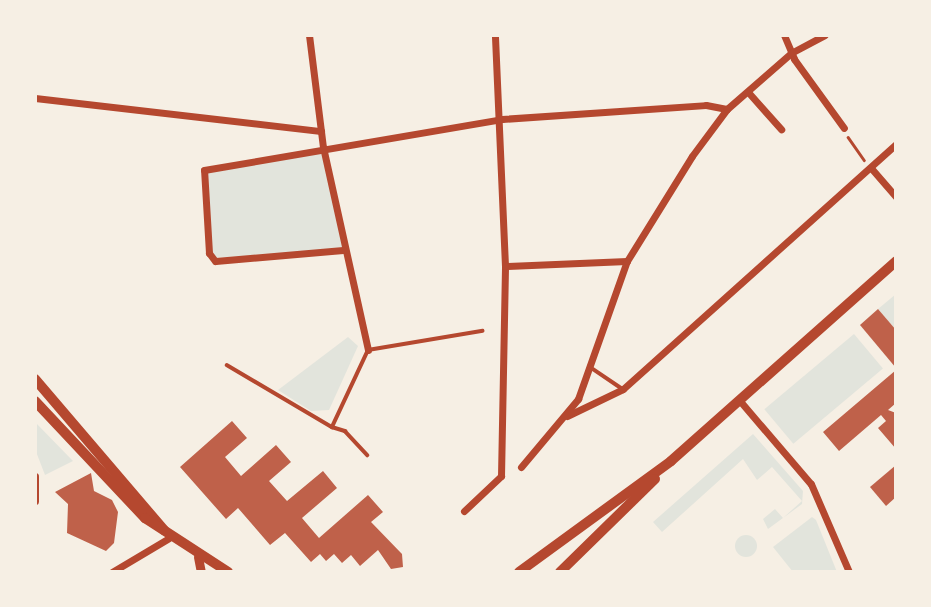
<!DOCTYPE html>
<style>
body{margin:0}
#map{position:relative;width:931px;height:607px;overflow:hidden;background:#f6efe4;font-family:"Source Serif 4",serif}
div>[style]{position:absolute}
.green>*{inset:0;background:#e2e4dc;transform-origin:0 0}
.round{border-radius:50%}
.building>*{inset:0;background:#bf614a}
.path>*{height:2.5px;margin:-1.25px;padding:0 1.25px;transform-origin:1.25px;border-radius:1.25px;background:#b5482f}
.service>*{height:3.5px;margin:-1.75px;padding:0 1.75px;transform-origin:1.75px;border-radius:1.75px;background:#b5482f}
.minor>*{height:7px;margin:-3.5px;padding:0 3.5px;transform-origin:3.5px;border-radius:3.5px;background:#b5482f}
.tertiary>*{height:9px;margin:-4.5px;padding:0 4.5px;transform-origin:4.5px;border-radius:4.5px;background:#b5482f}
.primary>*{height:10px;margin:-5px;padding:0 5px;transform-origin:5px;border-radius:5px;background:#b5482f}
span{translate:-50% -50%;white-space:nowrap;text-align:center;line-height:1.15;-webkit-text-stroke:7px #f6efe4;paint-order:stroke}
.frame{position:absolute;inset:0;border:37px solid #f6efe4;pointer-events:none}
</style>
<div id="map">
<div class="green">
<i style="clip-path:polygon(323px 147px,343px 250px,212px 258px,206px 168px)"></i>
<i style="clip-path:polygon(896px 294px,896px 330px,878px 309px)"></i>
<i style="left:854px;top:334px;width:45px;height:117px;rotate:50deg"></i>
<i style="clip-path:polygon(348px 337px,358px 346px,329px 410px,311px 411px,278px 390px)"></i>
<i style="clip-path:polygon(35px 422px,73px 461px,45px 475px,35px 449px)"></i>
<i style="clip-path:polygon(753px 434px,803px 491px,802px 504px,768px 529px,763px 519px,775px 509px,783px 518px,802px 501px,772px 467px,757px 480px,743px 459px,662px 532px,653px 522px)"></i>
<i style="clip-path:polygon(812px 517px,816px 520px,837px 572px,793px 572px,773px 547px)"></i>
<i class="round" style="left:735px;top:535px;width:22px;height:22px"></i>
</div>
<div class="building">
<i style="clip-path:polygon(878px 309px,896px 330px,896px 368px,860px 325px)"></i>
<i style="clip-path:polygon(896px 370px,896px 403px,888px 410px,896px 413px,896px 449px,878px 428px,886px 421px,881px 415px,839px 451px,823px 432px)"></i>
<i style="clip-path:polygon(232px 421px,247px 438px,225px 457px,241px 476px,276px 445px,291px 462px,269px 481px,287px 501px,323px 471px,337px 488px,302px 518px,319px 538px,368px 495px,383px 512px,371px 522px,402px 554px,403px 567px,391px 569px,378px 550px,360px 566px,351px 555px,342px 563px,334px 554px,326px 561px,320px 554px,311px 562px,285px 533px,270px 545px,238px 508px,226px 519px,180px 467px)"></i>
<i style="clip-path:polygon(896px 465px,896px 497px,886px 506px,870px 487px)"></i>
<i style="clip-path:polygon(91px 473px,94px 491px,112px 500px,118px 512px,114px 543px,106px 551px,67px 533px,68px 504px,55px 492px)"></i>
</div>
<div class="path">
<i style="left:848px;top:137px;width:28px;rotate:55deg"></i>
</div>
<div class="service">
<i style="left:227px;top:365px;width:122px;rotate:30.6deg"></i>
<i style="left:332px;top:427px;width:85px;rotate:-64.9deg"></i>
<i style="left:368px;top:350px;width:116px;rotate:-9.5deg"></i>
<i style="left:593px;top:369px;width:34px;rotate:34deg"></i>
<i style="left:332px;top:427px;width:14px;rotate:17deg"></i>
<i style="left:345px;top:431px;width:33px;rotate:47deg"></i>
</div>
<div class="minor">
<i style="left:309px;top:35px;width:113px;rotate:82.9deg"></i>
<i style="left:323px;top:147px;width:208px;rotate:77.5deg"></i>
<i style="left:784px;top:35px;width:26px;rotate:67deg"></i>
<i style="left:794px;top:59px;width:85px;rotate:54.1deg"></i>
<i style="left:748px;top:92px;width:50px;rotate:48.3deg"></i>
<i style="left:35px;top:98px;width:288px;rotate:6.6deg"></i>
<i style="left:871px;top:168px;width:38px;rotate:49deg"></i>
<i style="left:343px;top:250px;width:128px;rotate:175.1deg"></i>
<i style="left:215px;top:261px;width:10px;rotate:-127deg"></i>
<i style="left:209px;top:253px;width:83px;rotate:-93.4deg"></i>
<i style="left:204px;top:170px;width:302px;rotate:-9.7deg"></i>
<i style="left:502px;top:119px;width:204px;rotate:-3.9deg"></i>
<i style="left:706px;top:105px;width:21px;rotate:11deg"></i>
<i style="left:505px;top:266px;width:122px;rotate:-2.3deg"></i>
<i style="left:740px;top:401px;width:109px;rotate:49.5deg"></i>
<i style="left:811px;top:484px;width:96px;rotate:66.6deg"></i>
<i style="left:567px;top:416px;width:62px;rotate:-25.7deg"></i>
<i style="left:623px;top:389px;width:367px;rotate:-41.9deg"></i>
<i style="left:521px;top:467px;width:89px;rotate:-50deg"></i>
<i style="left:578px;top:399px;width:146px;rotate:-70.5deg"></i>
<i style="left:627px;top:261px;width:123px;rotate:-58.2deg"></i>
<i style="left:692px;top:156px;width:59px;rotate:-53.3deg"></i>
<i style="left:727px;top:109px;width:85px;rotate:-41.2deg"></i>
<i style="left:791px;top:53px;width:38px;rotate:-28deg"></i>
<i style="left:35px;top:476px;width:25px;rotate:90deg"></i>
<i style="left:464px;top:511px;width:51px;rotate:-43.4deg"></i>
<i style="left:501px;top:476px;width:210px;rotate:-88.9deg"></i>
<i style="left:505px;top:266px;width:231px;rotate:-92.5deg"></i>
<i style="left:112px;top:572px;width:66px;rotate:-30.8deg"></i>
</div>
<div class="tertiary">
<i style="left:198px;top:557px;width:15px;rotate:79deg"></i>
</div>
<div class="primary">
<i style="left:35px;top:379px;width:199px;rotate:49.5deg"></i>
<i style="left:35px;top:401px;width:161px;rotate:46.8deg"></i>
<i style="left:145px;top:518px;width:99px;rotate:33deg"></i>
<i style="left:519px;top:572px;width:188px;rotate:-36.1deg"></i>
<i style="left:671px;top:461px;width:301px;rotate:-41.6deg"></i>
<i style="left:560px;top:572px;width:133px;rotate:-44.4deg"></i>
</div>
<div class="frame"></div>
</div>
